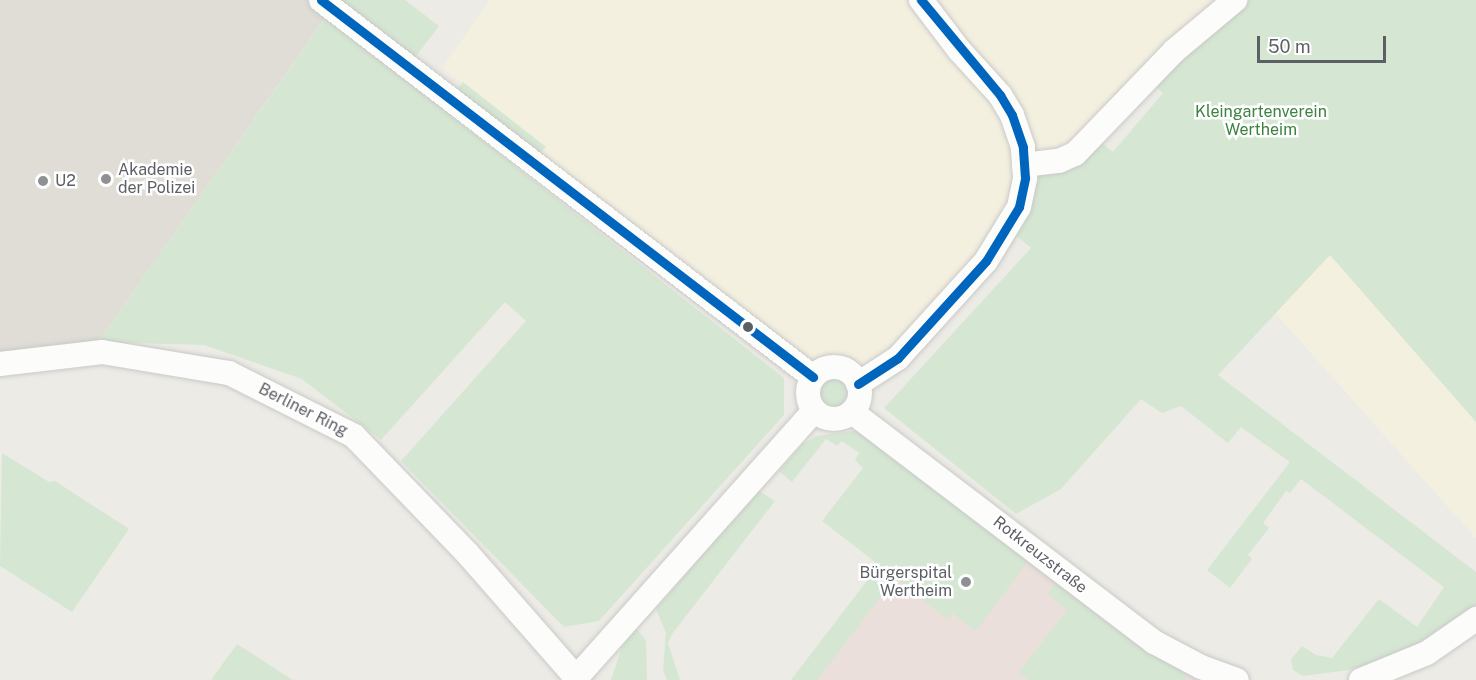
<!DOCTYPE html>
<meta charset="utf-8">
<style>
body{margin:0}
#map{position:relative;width:1476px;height:680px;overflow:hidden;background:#ecebe6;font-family:"Public Sans",sans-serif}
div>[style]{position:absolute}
.commercial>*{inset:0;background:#f4f0e0}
.education>*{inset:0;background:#dfddd6}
.medical>*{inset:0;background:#eadfdb}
.green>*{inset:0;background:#d5e7d3;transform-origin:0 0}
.round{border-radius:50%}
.roads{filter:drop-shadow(0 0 2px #c9c9c8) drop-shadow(0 0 2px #c9c9c8)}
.minor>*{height:24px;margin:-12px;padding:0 12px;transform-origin:12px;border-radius:12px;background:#fcfcfb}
.minor>.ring{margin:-12px;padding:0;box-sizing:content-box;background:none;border:24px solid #fcfcfb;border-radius:50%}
.bus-1>*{height:9px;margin:-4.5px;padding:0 4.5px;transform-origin:4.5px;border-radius:4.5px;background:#0065bd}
.dots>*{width:16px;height:16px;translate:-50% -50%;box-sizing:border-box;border:3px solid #fff;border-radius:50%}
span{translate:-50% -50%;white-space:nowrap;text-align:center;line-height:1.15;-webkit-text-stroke:5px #fff;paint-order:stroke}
.park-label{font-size:16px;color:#3c8341}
.poi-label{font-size:16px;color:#5c5f64}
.left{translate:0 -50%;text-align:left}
.right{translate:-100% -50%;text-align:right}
.street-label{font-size:16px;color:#5c5f64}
.scale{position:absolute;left:1257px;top:36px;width:129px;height:27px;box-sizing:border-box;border:3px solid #5c5f64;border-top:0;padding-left:8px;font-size:18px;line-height:21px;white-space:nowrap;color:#5c5f64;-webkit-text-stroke:4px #fff;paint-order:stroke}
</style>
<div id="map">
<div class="commercial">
<i style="clip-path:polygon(490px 0,1235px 0,1019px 207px,898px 358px,852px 374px,831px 367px,818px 372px,533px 164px,545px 146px,442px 68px)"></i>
<i style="clip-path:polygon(1476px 63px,1476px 538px,1246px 280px)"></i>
</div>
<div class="education">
<i style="clip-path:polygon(0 0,321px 0,332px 8px,98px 342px,0 354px)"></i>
</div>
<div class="medical">
<i style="clip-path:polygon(940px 493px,1180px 671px,1202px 680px,797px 680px)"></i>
</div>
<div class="green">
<i style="clip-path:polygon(322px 0,405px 0,439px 26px,408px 67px)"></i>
<i style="clip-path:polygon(1249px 0,1476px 0,1476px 422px,1330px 255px,1218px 375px,1476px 572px,1476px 605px,1405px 652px,1349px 670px,1303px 676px,1293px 670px,1291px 659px,1302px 646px,1316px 655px,1332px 658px,1379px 599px,1417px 627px,1444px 587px,1301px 479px,1290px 493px,1286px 491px,1263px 523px,1269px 528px,1248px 555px,1252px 559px,1230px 588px,1207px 570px,1290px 462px,1241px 427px,1228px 443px,1181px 406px,1162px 413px,1141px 399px,1061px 489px,1016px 514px,884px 408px,1031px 248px,1007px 228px,1025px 178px,1095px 137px,1113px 152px,1163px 93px,1151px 83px)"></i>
<i style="clip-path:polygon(326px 17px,784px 378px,784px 415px,599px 621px,564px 627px,401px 461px,526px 321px,505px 302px,381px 440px,302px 379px,204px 345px,98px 342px)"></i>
<i style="left:463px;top:82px;width:105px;height:22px;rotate:38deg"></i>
<i class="round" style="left:819px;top:378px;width:32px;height:32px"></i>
<i style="clip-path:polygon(854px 431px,865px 431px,1024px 556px,1026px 564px,976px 631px,952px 613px,947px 619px,895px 578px,817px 680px,791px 680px,879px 565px,822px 521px,863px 468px,855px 460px,859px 453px,842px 441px,837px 446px,826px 439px,792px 482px,779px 471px,803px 444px,816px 436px)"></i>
<i style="clip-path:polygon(2px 453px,49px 482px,55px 481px,129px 529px,72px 612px,0 566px)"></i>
<i style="clip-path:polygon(758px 490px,775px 501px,672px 634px,668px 643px,680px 680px,667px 680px,663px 670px,666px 633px,656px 609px)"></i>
<i style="clip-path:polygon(1056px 583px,1182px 670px,1186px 680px,1029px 680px,1019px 672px,1067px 610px,1047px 593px)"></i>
<i style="clip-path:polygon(636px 628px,646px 641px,647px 680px,611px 680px,622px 647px)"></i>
<i style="clip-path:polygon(237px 644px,293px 680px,211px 680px)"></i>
</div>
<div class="roads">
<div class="minor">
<i style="left:321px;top:0;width:620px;rotate:37.46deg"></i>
<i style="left:1024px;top:165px;width:35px;rotate:-7deg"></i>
<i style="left:1059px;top:161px;width:17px;rotate:-24deg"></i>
<i style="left:1075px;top:154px;width:143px;rotate:-46.1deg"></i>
<i style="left:1174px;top:51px;width:80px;rotate:-39.9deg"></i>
<i style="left:0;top:364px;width:103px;rotate:-6.7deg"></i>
<i style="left:102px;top:352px;width:129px;rotate:9.4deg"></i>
<i style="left:229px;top:373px;width:140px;rotate:26.7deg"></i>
<i style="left:354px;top:436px;width:163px;rotate:46deg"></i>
<i style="left:467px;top:553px;width:169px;rotate:48.8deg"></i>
<i class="ring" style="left:808px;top:367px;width:28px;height:28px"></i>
<i style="left:858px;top:384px;width:48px;rotate:-33deg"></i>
<i style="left:898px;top:358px;width:131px;rotate:-47.8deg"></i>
<i style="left:986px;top:261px;width:63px;rotate:-58.6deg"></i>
<i style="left:1019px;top:207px;width:30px;rotate:-78deg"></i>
<i style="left:1025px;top:178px;width:31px;rotate:-94deg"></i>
<i style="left:1023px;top:147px;width:34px;rotate:-109deg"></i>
<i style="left:1012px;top:115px;width:23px;rotate:-121deg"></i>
<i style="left:1000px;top:95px;width:61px;rotate:-132.3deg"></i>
<i style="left:959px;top:50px;width:63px;rotate:-127.2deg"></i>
<i style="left:852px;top:412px;width:380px;rotate:37.3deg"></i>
<i style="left:1154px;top:642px;width:53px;rotate:28deg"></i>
<i style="left:1201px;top:667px;width:38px;rotate:20deg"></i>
<i style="left:576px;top:678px;width:358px;rotate:-48.3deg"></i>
<i style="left:1361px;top:680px;width:71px;rotate:-22.2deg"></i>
<i style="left:1427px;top:653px;width:60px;rotate:-34.8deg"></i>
</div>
</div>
<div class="bus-1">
<i style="left:321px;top:0;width:620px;rotate:37.46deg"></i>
<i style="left:858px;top:384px;width:48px;rotate:-33deg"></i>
<i style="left:898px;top:358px;width:131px;rotate:-47.8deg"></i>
<i style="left:986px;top:261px;width:63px;rotate:-58.6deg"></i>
<i style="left:1019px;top:207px;width:30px;rotate:-78deg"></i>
<i style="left:1025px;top:178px;width:31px;rotate:-94deg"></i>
<i style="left:1023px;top:147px;width:34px;rotate:-109deg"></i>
<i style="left:1012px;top:115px;width:23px;rotate:-121deg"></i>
<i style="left:1000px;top:95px;width:124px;rotate:-129.7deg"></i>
</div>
<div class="dots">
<i style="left:106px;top:179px;background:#8e9092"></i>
<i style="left:43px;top:181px;background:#8e9092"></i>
<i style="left:748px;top:327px;background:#5c5f64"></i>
<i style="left:966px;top:582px;background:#8e9092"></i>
</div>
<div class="park-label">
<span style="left:1261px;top:121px">Kleingartenverein<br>Wertheim</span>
</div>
<div class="poi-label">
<span class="left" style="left:118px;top:179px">Akademie<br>der Polizei</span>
<span class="left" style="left:55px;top:181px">U2</span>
<span class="right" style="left:952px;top:582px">Bürgerspital<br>Wertheim</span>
</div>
<div class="street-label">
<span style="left:303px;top:410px;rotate:27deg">Berliner Ring</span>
<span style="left:1040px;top:555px;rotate:38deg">Rotkreuzstraße</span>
</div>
<div class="scale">50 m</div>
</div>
